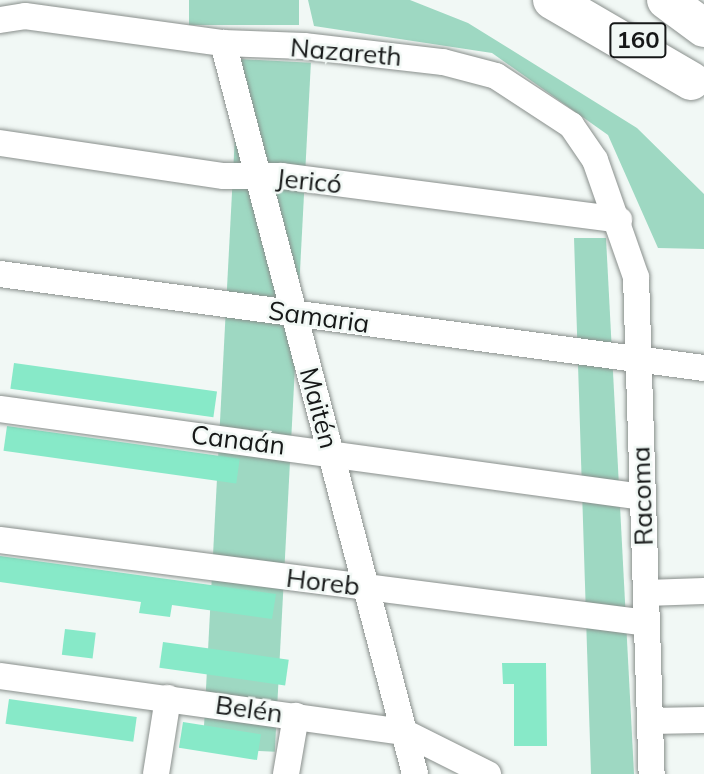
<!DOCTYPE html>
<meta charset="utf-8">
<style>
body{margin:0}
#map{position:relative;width:704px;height:774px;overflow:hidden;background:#f1f8f5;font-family:Mulish,sans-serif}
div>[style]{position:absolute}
.green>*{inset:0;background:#9ed8c2;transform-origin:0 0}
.building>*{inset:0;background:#87e9c8;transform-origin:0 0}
.roads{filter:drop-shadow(0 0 2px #898f8c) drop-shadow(0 0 2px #898f8c)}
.minor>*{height:26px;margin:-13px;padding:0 13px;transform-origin:13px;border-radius:13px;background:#fff}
.motorway>*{height:38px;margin:-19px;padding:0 19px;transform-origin:19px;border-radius:19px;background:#fff}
span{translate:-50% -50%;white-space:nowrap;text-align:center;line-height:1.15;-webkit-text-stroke:5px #f1f8f5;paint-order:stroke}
.shield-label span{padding:2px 5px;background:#f1f8f5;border:2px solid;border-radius:5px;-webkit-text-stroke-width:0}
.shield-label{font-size:24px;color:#161818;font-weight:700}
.street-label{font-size:26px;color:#161818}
</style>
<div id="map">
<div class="green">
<i style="left:189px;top:0;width:110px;height:25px"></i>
<i style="clip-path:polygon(308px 0,410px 0,468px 23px,637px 128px,704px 194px,704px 249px,658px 248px,608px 135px,492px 53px,314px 26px)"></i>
<i style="left:239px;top:59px;width:72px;height:690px;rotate:3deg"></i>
<i style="clip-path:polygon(574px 238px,606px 238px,634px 774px,591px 774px)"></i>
</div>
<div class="building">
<i style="left:14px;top:363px;width:205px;height:26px;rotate:8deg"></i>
<i style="left:7px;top:426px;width:235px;height:25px;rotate:8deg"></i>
<i style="clip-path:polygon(0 556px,276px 594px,272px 619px,172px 605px,170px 617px,139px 613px,141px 602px,0 582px)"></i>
<i style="left:65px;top:629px;width:31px;height:26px;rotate:7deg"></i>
<i style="left:163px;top:642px;width:127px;height:26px;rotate:8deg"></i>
<i style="clip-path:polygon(502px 663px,546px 663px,547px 746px,514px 746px,514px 684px,503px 684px)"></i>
<i style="left:9px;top:699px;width:129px;height:25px;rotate:8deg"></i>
<i style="left:183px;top:722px;width:79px;height:26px;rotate:9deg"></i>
</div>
<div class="roads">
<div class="minor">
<i style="left:0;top:20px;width:25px;rotate:-9deg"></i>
<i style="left:25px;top:16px;width:200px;rotate:7.8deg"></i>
<i style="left:223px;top:43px;width:81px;rotate:2.1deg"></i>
<i style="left:304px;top:46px;width:140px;rotate:6.6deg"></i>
<i style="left:443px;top:62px;width:55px;rotate:14.8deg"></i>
<i style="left:496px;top:76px;width:90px;rotate:33.2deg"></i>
<i style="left:571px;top:125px;width:42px;rotate:55.6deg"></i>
<i style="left:595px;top:160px;width:124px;rotate:70.7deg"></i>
<i style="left:636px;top:277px;width:497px;rotate:88.2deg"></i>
<i style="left:223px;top:43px;width:756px;rotate:75.28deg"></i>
<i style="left:0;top:143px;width:226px;rotate:8.4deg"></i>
<i style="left:224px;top:176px;width:58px"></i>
<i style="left:282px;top:176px;width:340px;rotate:7.4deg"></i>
<i style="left:0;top:274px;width:710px;rotate:7.61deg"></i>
<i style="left:0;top:409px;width:648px;rotate:7.8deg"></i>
<i style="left:0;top:540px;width:652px;rotate:7.31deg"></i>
<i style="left:646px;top:593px;width:58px;rotate:-2deg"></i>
<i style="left:0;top:676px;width:408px;rotate:7.9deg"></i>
<i style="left:404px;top:732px;width:94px;rotate:26.6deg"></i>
<i style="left:650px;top:721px;width:54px;rotate:-1.1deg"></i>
<i style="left:156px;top:774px;width:77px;rotate:-81deg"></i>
<i style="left:286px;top:774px;width:59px;rotate:-80.2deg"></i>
</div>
<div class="motorway">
<i style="left:552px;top:0;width:161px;rotate:30.2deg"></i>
<i style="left:666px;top:0;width:47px;rotate:36.4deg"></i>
</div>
</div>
<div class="shield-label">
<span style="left:638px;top:40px">160</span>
</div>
<div class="street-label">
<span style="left:346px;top:52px;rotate:5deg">Nazareth</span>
<span style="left:309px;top:181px;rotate:6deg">Jericó</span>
<span style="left:319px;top:317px;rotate:8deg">Samaria</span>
<span style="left:319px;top:408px;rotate:75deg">Maitén</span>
<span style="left:238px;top:440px;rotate:7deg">Canaán</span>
<span style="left:642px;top:496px;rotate:-92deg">Racoma</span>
<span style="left:323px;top:582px;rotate:7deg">Horeb</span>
<span style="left:249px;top:709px;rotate:8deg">Belén</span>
</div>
</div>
